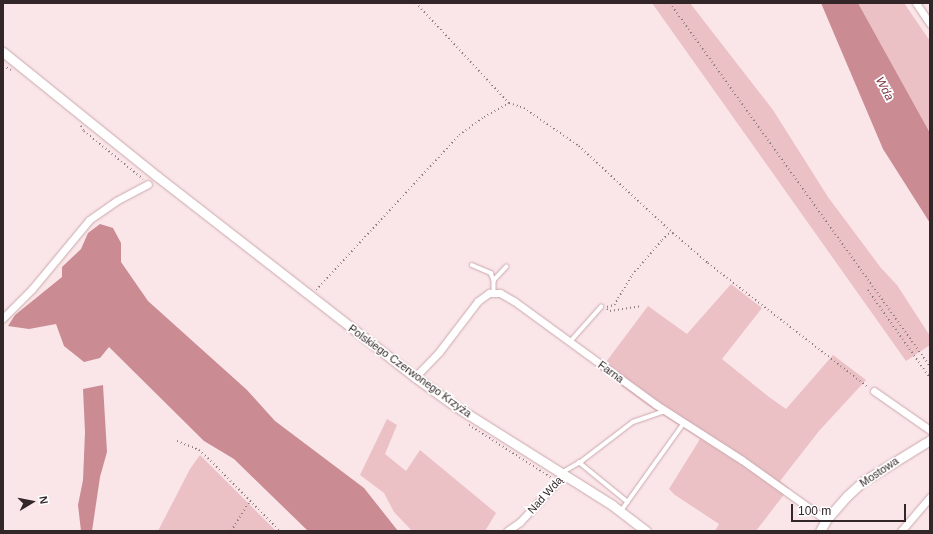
<!DOCTYPE html>
<meta charset="utf-8">
<style>
body{margin:0}
#map{position:relative;width:933px;height:534px;overflow:hidden;background:#fae5e8;font-family:Helvetica,sans-serif}
div>[style]{position:absolute}
.green>*{inset:0;background:#ebc1c6}
.water>*{inset:0;background:#ca8b93}
.path>*{height:1.5px;margin-top:-0.75px;transform-origin:0;background:repeating-linear-gradient(90deg,#8f7f81 0 1px,transparent 0 4px)}
.roads{filter:drop-shadow(0 0 1px #caa9ad) drop-shadow(0 0 1px #caa9ad)}
.service>*{height:3.5px;margin:-1.75px;padding:0 1.75px;transform-origin:1.75px;border-radius:1.75px;background:#fff}
.minor>*{height:7px;margin:-3.5px;padding:0 3.5px;transform-origin:3.5px;border-radius:3.5px;background:#fff}
.tertiary>*{height:9px;margin:-4.5px;padding:0 4.5px;transform-origin:4.5px;border-radius:4.5px;background:#fff}
span{translate:-50% -50%;white-space:nowrap;text-align:center;line-height:1.15;-webkit-text-stroke:3.5px #fff;paint-order:stroke}
.street-label{font-size:11px;color:#332628}
.water-label{font-size:12px;color:#7e3241;font-style:italic}
.frame{position:absolute;inset:0;border:4px solid #332628;pointer-events:none}
.north{position:absolute;left:12px;top:482px;width:40px;height:40px;-webkit-text-stroke:3px #fff;paint-order:stroke;rotate:80deg;font-size:11px;font-weight:700;line-height:16px;text-align:center;color:#332628}
.north::after{content:'';display:block;margin:auto;width:14px;height:18px;background:#332628;clip-path:polygon(50% 0,100% 100%,50% 72%,0 100%)}
.scale{position:absolute;left:791px;top:504px;width:115px;height:18px;box-sizing:border-box;border:2px solid #332628;border-top:0;padding-left:5px;font-size:12px;line-height:14px;white-space:nowrap;color:#332628;-webkit-text-stroke:3px #fff;paint-order:stroke}
</style>
<div id="map">
<div class="green">
<i style="clip-path:polygon(652px 3px,690px 3px,773px 110px,828px 197px,881px 268px,897px 285px,930px 336px,930px 345px,906px 361px)"></i>
<i style="clip-path:polygon(858px 3px,904px 3px,930px 41px,930px 133px)"></i>
<i style="clip-path:polygon(731px 284px,762px 308px,722px 359px,769px 397px,786px 409px,833px 355px,866px 380px,819px 431px,780px 481px,789px 488px,756px 531px,715px 531px,719px 524px,675px 495px,669px 489px,700px 439px,647px 405px,600px 370px,648px 306px,687px 334px)"></i>
<i style="clip-path:polygon(387px 419px,397px 425px,385px 454px,406px 471px,420px 450px,496px 513px,485px 531px,412px 531px,394px 512px,384px 493px,360px 475px)"></i>
<i style="clip-path:polygon(200px 455px,276px 531px,158px 531px,190px 469px)"></i>
</div>
<div class="water">
<i style="clip-path:polygon(821px 3px,858px 3px,930px 133px,930px 223px,883px 149px)"></i>
<i style="clip-path:polygon(100px 224px,113px 228px,121px 243px,121px 262px,148px 301px,247px 390px,275px 421px,364px 488px,398px 531px,308px 531px,234px 459px,204px 441px,109px 347px,100px 358px,84px 362px,64px 346px,56px 324px,29px 329px,8px 326px,15px 315px,62px 277px,62px 267px,81px 249px,88px 233px)"></i>
<i style="clip-path:polygon(103px 385px,107px 452px,100px 477px,92px 531px,81px 531px,78px 505px,83px 480px,85px 432px,83px 389px)"></i>
</div>
<div class="path">
<i style="left:416px;top:3px;width:137px;rotate:47.1deg"></i>
<i style="left:670px;top:3px;width:447px;rotate:54.4deg"></i>
<i style="left:3px;top:66px;width:10px;rotate:24deg"></i>
<i style="left:81px;top:126px;width:6px;rotate:59deg"></i>
<i style="left:84px;top:131px;width:76px;rotate:39.1deg"></i>
<i style="left:316px;top:290px;width:211px;rotate:-47.3deg"></i>
<i style="left:459px;top:135px;width:31px;rotate:-36deg"></i>
<i style="left:484px;top:117px;width:29px;rotate:-29deg"></i>
<i style="left:509px;top:103px;width:16px;rotate:18deg"></i>
<i style="left:524px;top:108px;width:67px;rotate:34.6deg"></i>
<i style="left:579px;top:146px;width:128px;rotate:42.8deg"></i>
<i style="left:673px;top:233px;width:46px;rotate:40.6deg"></i>
<i style="left:708px;top:263px;width:202px;rotate:37.8deg"></i>
<i style="left:868px;top:290px;width:108px;rotate:54.8deg"></i>
<i style="left:607px;top:307px;width:7px;rotate:-16deg"></i>
<i style="left:614px;top:305px;width:35px;rotate:-59deg"></i>
<i style="left:632px;top:275px;width:46px;rotate:-49.4deg"></i>
<i style="left:662px;top:240px;width:8px;rotate:-45deg"></i>
<i style="left:668px;top:234px;width:5px;rotate:-11deg"></i>
<i style="left:607px;top:309px;width:4px;rotate:34deg"></i>
<i style="left:610px;top:311px;width:32px;rotate:-9deg"></i>
<i style="left:469px;top:425px;width:98px;rotate:32.6deg"></i>
<i style="left:177px;top:441px;width:24px;rotate:22deg"></i>
<i style="left:199px;top:450px;width:12px;rotate:42deg"></i>
<i style="left:208px;top:458px;width:103px;rotate:45.4deg"></i>
<i style="left:231px;top:531px;width:36px;rotate:-58deg"></i>
</div>
<div class="roads">
<div class="service">
<i style="left:472px;top:265px;width:21px;rotate:23deg"></i>
<i style="left:491px;top:273px;width:8px;rotate:67deg"></i>
<i style="left:494px;top:280px;width:12px;rotate:90deg"></i>
<i style="left:494px;top:280px;width:18px;rotate:-47deg"></i>
<i style="left:570px;top:342px;width:47px;rotate:-48.5deg"></i>
<i style="left:579px;top:462px;width:63px;rotate:39.2deg"></i>
<i style="left:563px;top:472px;width:22px;rotate:-30deg"></i>
<i style="left:582px;top:461px;width:64px;rotate:-37.4deg"></i>
<i style="left:633px;top:422px;width:34px;rotate:-19deg"></i>
<i style="left:621px;top:511px;width:108px;rotate:-54.4deg"></i>
</div>
<div class="minor">
<i style="left:916px;top:3px;width:25px;rotate:56deg"></i>
<i style="left:3px;top:318px;width:41px;rotate:-45deg"></i>
<i style="left:32px;top:289px;width:89px;rotate:-50.4deg"></i>
<i style="left:89px;top:220px;width:33px;rotate:-35deg"></i>
<i style="left:116px;top:201px;width:36px;rotate:-28deg"></i>
<i style="left:415px;top:377px;width:35px;rotate:-46deg"></i>
<i style="left:439px;top:352px;width:64px;rotate:-52.6deg"></i>
<i style="left:478px;top:301px;width:14px;rotate:-36deg"></i>
<i style="left:489px;top:293px;width:11px"></i>
<i style="left:500px;top:293px;width:16px;rotate:30deg"></i>
<i style="left:514px;top:301px;width:175px;rotate:36.1deg"></i>
<i style="left:655px;top:404px;width:103px;rotate:32.8deg"></i>
<i style="left:742px;top:460px;width:103px;rotate:35.5deg"></i>
<i style="left:874px;top:391px;width:68px;rotate:34.9deg"></i>
<i style="left:507px;top:531px;width:16px;rotate:-35deg"></i>
<i style="left:520px;top:522px;width:65px;rotate:-47.5deg"></i>
<i style="left:901px;top:531px;width:45px;rotate:-49.5deg"></i>
</div>
<div class="tertiary">
<i style="left:3px;top:52px;width:199px;rotate:38.9deg"></i>
<i style="left:158px;top:177px;width:326px;rotate:37.9deg"></i>
<i style="left:415px;top:377px;width:49px;rotate:35.9deg"></i>
<i style="left:455px;top:406px;width:186px;rotate:32.2deg"></i>
<i style="left:612px;top:505px;width:43px;rotate:37.4deg"></i>
<i style="left:820px;top:531px;width:13px;rotate:-61deg"></i>
<i style="left:826px;top:520px;width:32px;rotate:-49deg"></i>
<i style="left:847px;top:496px;width:21px;rotate:-43deg"></i>
<i style="left:862px;top:482px;width:80px;rotate:-31.7deg"></i>
</div>
</div>
<div class="street-label">
<span style="left:410px;top:371px;rotate:36deg">Polskiego Czerwonego Krzyża</span>
<span style="left:611px;top:372px;rotate:36deg">Farna</span>
<span style="left:879px;top:472px;rotate:-34deg">Mostowa</span>
<span style="left:545px;top:495px;rotate:-48deg">Nad Wdą</span>
</div>
<div class="water-label">
<span style="left:884px;top:89px;rotate:62deg">Wda</span>
</div>
<div class="frame"></div>
<div class="north">N</div>
<div class="scale">100 m</div>
</div>
